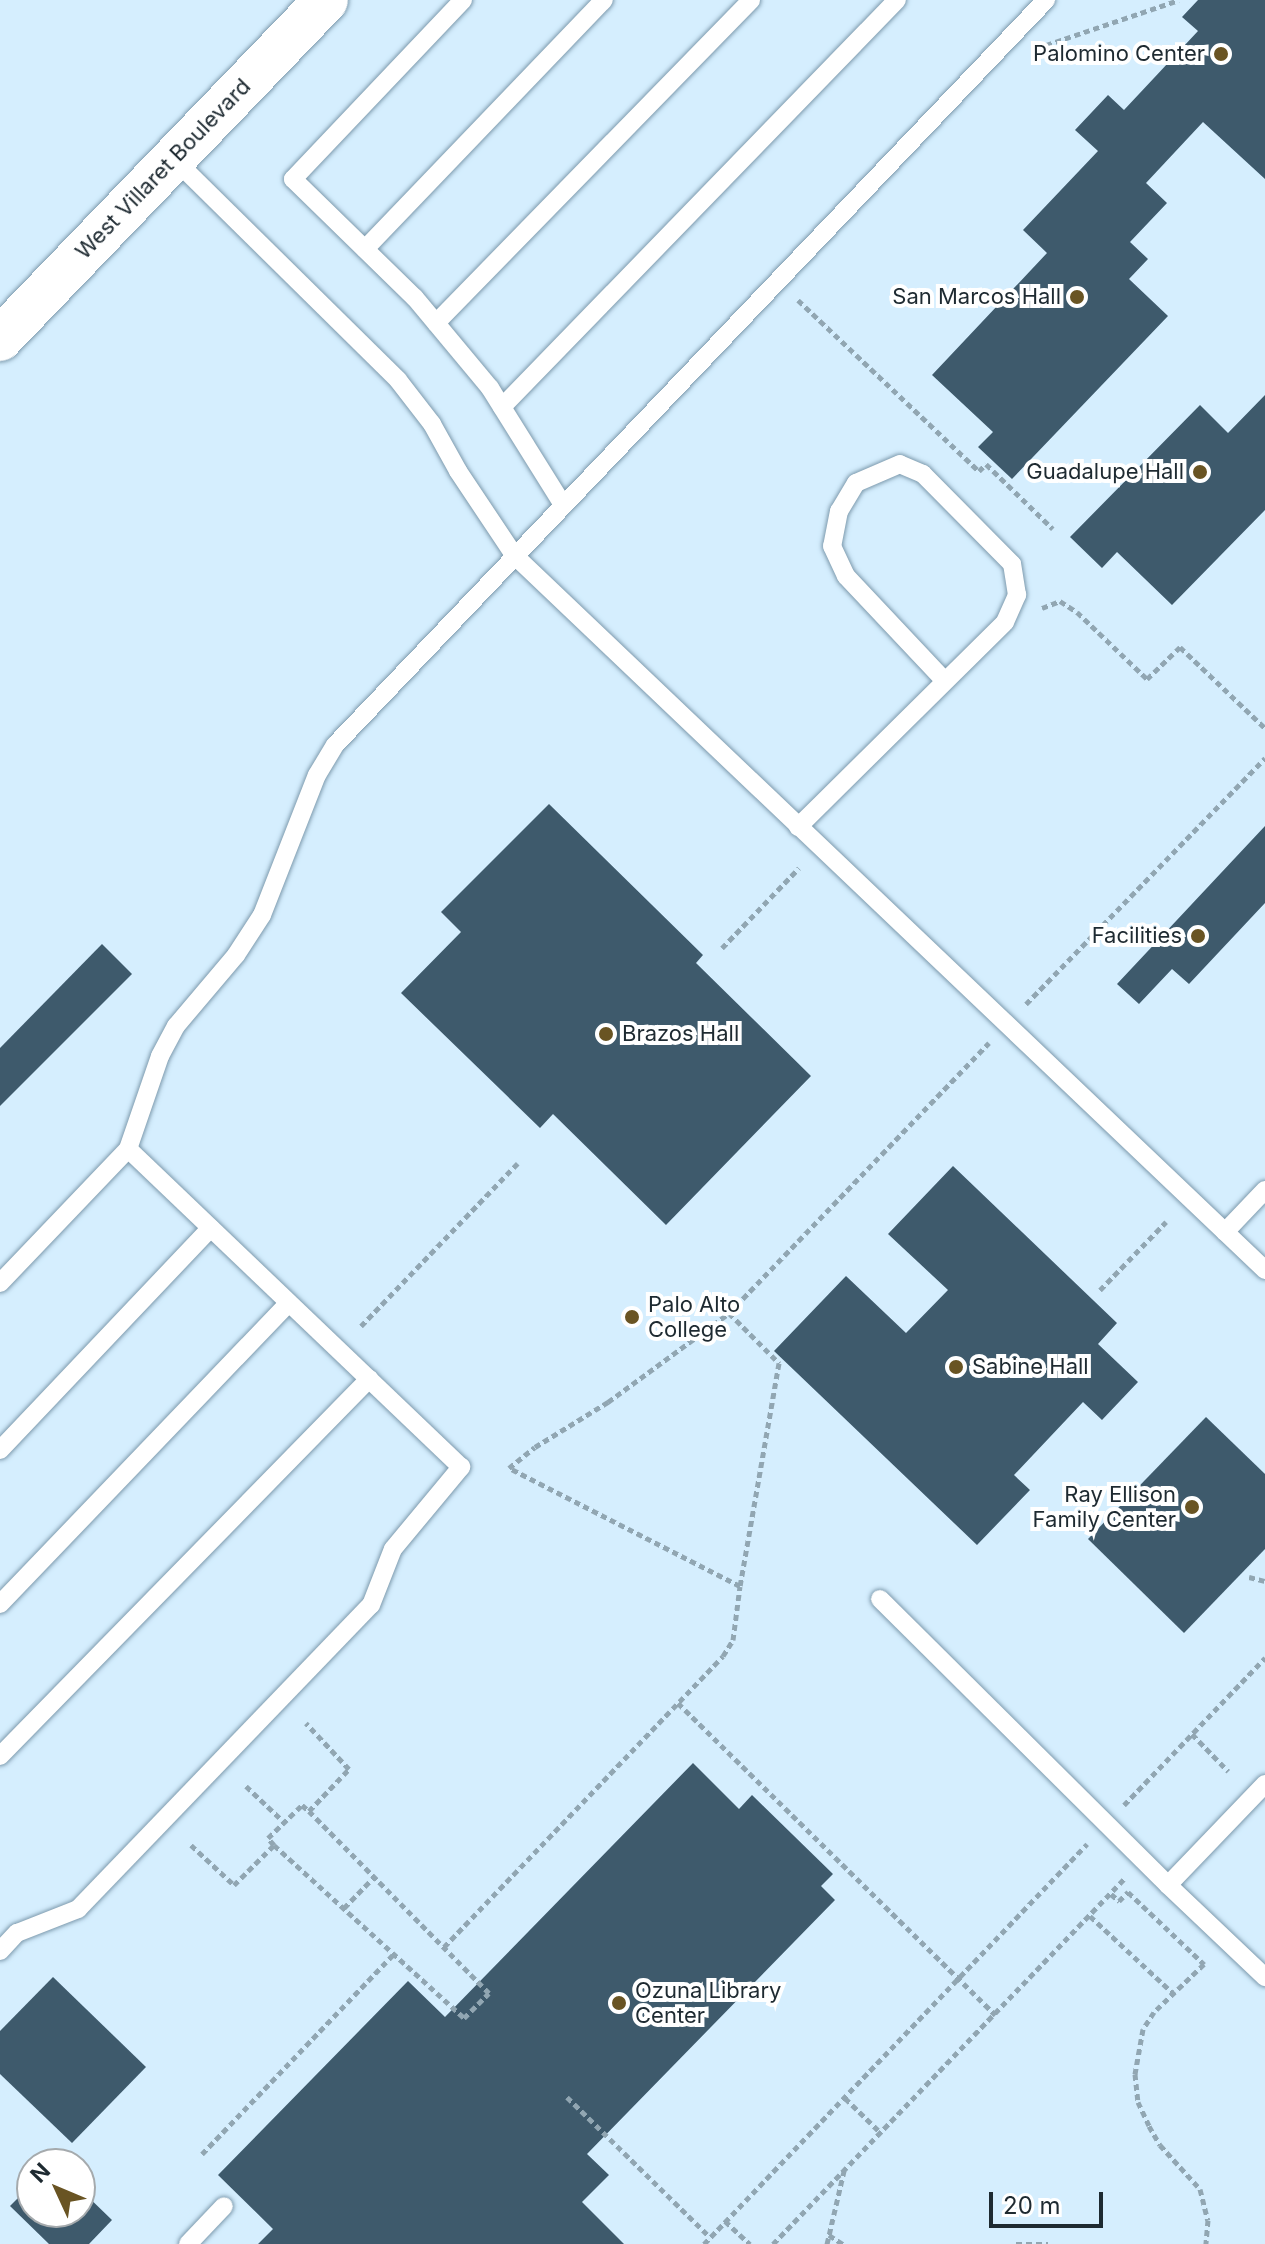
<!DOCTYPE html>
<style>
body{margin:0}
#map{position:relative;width:1265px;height:2244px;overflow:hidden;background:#d5eefe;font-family:Inter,sans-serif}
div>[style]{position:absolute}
.building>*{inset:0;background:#3e5a6c}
.path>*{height:5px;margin-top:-2.5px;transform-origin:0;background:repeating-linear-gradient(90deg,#91a6b2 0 6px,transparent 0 10px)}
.roads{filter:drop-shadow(0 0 2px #7d9aad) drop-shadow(0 0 2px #7d9aad)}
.lane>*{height:18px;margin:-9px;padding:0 9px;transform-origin:9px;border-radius:9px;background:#fff}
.secondary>*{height:44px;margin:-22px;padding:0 22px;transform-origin:22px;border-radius:22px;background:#fff}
.dots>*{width:22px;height:22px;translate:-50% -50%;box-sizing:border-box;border:4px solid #fff;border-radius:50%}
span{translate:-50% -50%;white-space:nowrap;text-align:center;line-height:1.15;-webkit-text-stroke:8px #fff;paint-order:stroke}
.poi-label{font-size:22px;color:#1e2a31}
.right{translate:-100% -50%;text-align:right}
.left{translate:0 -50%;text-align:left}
.street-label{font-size:22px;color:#1e2a31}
.north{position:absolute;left:16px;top:2148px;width:80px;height:80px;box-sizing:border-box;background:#fff;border:2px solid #a5aaad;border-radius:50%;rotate:314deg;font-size:22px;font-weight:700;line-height:32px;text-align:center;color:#1e2a31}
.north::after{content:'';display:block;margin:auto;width:28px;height:36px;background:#695423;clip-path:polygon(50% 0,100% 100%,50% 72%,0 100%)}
.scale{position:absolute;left:989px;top:2192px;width:114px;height:36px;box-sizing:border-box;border:4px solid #1e2a31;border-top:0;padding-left:10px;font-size:24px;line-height:28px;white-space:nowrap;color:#1e2a31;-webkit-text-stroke:6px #fff;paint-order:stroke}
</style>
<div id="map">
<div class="building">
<i style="clip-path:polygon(1198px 0,1265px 0,1265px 179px,1203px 122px,1146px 183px,1167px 203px,1130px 242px,1148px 259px,1129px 279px,1168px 316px,1012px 479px,978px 447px,993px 432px,932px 375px,1047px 253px,1023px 230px,1098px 151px,1075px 130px,1108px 95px,1124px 110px,1198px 31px,1182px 17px)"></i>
<i style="clip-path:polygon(1265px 395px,1265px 510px,1172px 605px,1117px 552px,1102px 568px,1070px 537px,1200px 405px,1228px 433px)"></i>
<i style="clip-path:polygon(549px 804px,703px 955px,696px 963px,811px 1076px,666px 1225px,553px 1114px,540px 1128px,401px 993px,461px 932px,441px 912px)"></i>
<i style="clip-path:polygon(1265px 826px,1265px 903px,1189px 984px,1172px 969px,1139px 1004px,1117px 984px)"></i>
<i style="clip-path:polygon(102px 944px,132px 974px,0 1106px,0 1048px)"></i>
<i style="clip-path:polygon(953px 1166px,1117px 1323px,1098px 1344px,1138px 1382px,1102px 1420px,1083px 1402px,1014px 1475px,1030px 1490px,977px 1545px,774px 1351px,846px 1276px,906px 1333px,948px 1290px,888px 1234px)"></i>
<i style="clip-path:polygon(1206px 1417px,1265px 1474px,1265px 1549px,1184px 1633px,1088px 1539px)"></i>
<i style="clip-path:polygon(693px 1763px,739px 1809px,752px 1795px,833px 1874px,821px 1886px,835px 1900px,587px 2154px,609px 2175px,582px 2202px,624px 2244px,258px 2244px,273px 2229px,218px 2175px,408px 1981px,445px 2017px)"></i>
<i style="clip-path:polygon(53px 1977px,146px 2067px,72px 2143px,0 2074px,0 2031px)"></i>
<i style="clip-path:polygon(32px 2184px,32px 2212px,80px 2212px,80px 2189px,112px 2220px,89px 2244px,49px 2244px,10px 2206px)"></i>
</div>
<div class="path">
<i style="left:1046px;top:45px;width:140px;rotate:-18.7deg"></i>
<i style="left:798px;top:300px;width:249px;rotate:43.4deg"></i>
<i style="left:979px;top:471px;width:10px;rotate:-45deg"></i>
<i style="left:986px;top:464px;width:93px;rotate:44.1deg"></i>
<i style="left:1042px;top:608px;width:19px;rotate:-21deg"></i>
<i style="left:1060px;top:601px;width:20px;rotate:33deg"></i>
<i style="left:1077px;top:612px;width:97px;rotate:43.7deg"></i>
<i style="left:1147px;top:679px;width:46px;rotate:-44.1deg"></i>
<i style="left:1180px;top:647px;width:117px;rotate:43.6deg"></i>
<i style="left:722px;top:948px;width:111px;rotate:-46.1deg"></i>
<i style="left:1026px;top:1004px;width:343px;rotate:-45.8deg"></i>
<i style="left:1100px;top:1290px;width:95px;rotate:-45.9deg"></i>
<i style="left:729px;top:1313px;width:71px;rotate:45deg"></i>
<i style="left:779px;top:1363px;width:226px;rotate:99.9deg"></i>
<i style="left:740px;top:1586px;width:259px;rotate:-152.9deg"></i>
<i style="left:509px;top:1468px;width:33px;rotate:-39deg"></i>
<i style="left:535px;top:1447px;width:86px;rotate:-31.7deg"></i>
<i style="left:608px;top:1402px;width:150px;rotate:-36.3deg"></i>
<i style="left:729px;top:1313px;width:375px;rotate:-46.1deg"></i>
<i style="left:361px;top:1326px;width:226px;rotate:-46.1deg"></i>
<i style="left:1249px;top:1577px;width:16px;rotate:14deg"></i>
<i style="left:678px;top:1703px;width:445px;rotate:44.5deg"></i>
<i style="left:1192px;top:1734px;width:52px;rotate:45.8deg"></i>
<i style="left:246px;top:1786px;width:52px;rotate:43.5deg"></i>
<i style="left:1124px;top:1805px;width:204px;rotate:-46.2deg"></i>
<i style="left:191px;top:1845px;width:59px;rotate:42.9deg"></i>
<i style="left:234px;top:1885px;width:57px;rotate:-45deg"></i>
<i style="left:274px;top:1845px;width:9px;rotate:-131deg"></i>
<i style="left:268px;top:1838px;width:47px;rotate:-44.1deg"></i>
<i style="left:302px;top:1805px;width:9px;rotate:41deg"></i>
<i style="left:309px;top:1811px;width:58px;rotate:-46.4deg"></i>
<i style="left:349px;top:1769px;width:63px;rotate:-133.1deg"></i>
<i style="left:274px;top:1845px;width:257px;rotate:42.3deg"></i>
<i style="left:464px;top:2018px;width:35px;rotate:-45deg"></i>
<i style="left:489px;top:1993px;width:256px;rotate:-134.7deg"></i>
<i style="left:1111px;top:1894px;width:11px;rotate:41deg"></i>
<i style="left:1119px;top:1901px;width:13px;rotate:-45deg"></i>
<i style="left:1128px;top:1892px;width:105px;rotate:43.5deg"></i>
<i style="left:1204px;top:1964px;width:69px;rotate:136.2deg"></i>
<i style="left:1154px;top:2012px;width:20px;rotate:123deg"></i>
<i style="left:1143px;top:2029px;width:46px;rotate:100.1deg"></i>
<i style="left:1135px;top:2074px;width:28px;rotate:84deg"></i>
<i style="left:1138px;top:2102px;width:26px;rotate:65deg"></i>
<i style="left:1149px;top:2126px;width:22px;rotate:60deg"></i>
<i style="left:1160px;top:2145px;width:59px;rotate:47.7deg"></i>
<i style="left:1200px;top:2189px;width:32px;rotate:76deg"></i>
<i style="left:1208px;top:2220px;width:24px;rotate:95deg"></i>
<i style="left:344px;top:1908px;width:43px;rotate:-45.9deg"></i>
<i style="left:1090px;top:1916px;width:115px;rotate:42.9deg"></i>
<i style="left:444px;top:1947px;width:403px;rotate:-46.2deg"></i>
<i style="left:723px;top:1656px;width:19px;rotate:-58deg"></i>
<i style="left:733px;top:1640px;width:54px;rotate:-82.6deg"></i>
<i style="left:567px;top:2097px;width:200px;rotate:44.4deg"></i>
<i style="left:845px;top:2098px;width:50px;rotate:44.2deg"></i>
<i style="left:202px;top:2154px;width:277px;rotate:-46.2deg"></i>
<i style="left:725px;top:2221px;width:34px;rotate:43deg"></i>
<i style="left:829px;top:2235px;width:17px;rotate:33deg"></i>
<i style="left:704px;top:2244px;width:554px;rotate:-46.24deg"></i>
<i style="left:773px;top:2244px;width:506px;rotate:-46.12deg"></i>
<i style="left:827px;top:2244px;width:75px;rotate:-76.9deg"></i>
<i style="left:1016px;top:2244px;width:32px"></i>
</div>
<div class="roads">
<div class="lane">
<i style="left:463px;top:0;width:247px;rotate:133.5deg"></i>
<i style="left:293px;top:179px;width:170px;rotate:44.3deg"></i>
<i style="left:415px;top:298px;width:117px;rotate:50.2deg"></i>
<i style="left:490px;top:388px;width:138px;rotate:58deg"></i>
<i style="left:173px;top:158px;width:316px;rotate:44.6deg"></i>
<i style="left:398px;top:380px;width:56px;rotate:52.3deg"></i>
<i style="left:432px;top:424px;width:54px;rotate:61deg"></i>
<i style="left:458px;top:471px;width:101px;rotate:56.3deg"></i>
<i style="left:514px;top:555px;width:1037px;rotate:43.59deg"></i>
<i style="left:365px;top:249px;width:345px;rotate:-46.2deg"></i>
<i style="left:436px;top:323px;width:451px;rotate:-45.7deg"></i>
<i style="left:502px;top:407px;width:567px;rotate:-45.86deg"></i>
<i style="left:798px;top:827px;width:291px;rotate:-44.7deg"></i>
<i style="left:1005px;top:622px;width:30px;rotate:-66deg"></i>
<i style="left:1017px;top:595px;width:31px;rotate:-99deg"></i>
<i style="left:1012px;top:564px;width:127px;rotate:-134.7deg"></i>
<i style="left:923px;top:474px;width:25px;rotate:-157deg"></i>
<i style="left:900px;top:464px;width:48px;rotate:156.6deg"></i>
<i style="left:856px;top:483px;width:33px;rotate:121deg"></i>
<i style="left:839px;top:511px;width:36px;rotate:101deg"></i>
<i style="left:832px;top:546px;width:33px;rotate:65deg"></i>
<i style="left:846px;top:576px;width:144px;rotate:46.7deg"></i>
<i style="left:1225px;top:1232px;width:58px;rotate:-46.4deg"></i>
<i style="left:0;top:1283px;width:185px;rotate:-46.3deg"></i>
<i style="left:128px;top:1149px;width:98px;rotate:-71deg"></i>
<i style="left:160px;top:1056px;width:34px;rotate:-62deg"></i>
<i style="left:176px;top:1026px;width:93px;rotate:-49.8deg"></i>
<i style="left:236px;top:955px;width:48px;rotate:-57deg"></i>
<i style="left:262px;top:915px;width:150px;rotate:-68.6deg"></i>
<i style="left:317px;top:775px;width:35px;rotate:-59deg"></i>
<i style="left:335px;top:745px;width:1030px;rotate:-46.34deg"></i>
<i style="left:0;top:1450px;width:306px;rotate:-46.5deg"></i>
<i style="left:880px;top:1599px;width:406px;rotate:44.8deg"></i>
<i style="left:0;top:1604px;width:417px;rotate:-46.2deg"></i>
<i style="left:0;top:1756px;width:528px;rotate:-45.61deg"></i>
<i style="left:1265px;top:1784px;width:140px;rotate:133.8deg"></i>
<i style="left:1168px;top:1885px;width:134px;rotate:43.5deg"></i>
<i style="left:0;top:1951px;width:25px;rotate:-47deg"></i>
<i style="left:17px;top:1933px;width:66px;rotate:-21.5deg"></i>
<i style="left:78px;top:1909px;width:422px;rotate:-46.1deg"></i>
<i style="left:371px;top:1605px;width:60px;rotate:-68.6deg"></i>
<i style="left:393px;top:1549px;width:107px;rotate:-50.3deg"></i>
<i style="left:461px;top:1467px;width:460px;rotate:-136.3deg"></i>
<i style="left:188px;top:2244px;width:52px;rotate:-46.5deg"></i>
</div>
<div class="secondary">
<i style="left:0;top:339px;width:470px;rotate:-46.1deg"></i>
</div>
</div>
<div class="dots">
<i style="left:1221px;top:54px;background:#695423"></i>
<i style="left:1077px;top:297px;background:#695423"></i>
<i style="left:1200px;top:472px;background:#695423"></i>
<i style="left:1198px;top:936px;background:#695423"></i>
<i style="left:606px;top:1034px;background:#695423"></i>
<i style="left:632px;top:1317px;background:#695423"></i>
<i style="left:956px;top:1367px;background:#695423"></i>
<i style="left:1192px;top:1507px;background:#695423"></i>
<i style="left:619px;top:2003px;background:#695423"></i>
</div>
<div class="poi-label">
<span class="right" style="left:1205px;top:54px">Palomino Center</span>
<span class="right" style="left:1061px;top:297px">San Marcos Hall</span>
<span class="right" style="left:1184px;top:472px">Guadalupe Hall</span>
<span class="right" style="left:1182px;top:936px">Facilities</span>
<span class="left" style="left:622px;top:1034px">Brazos Hall</span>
<span class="left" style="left:648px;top:1317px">Palo Alto<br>College</span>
<span class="left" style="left:972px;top:1367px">Sabine Hall</span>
<span class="right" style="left:1176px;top:1507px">Ray Ellison<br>Family Center</span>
<span class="left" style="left:635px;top:2003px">Ozuna Library<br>Center</span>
</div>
<div class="street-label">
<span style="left:163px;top:169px;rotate:-46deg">West Villaret Boulevard</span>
</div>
<div class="north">N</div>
<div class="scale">20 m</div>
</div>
